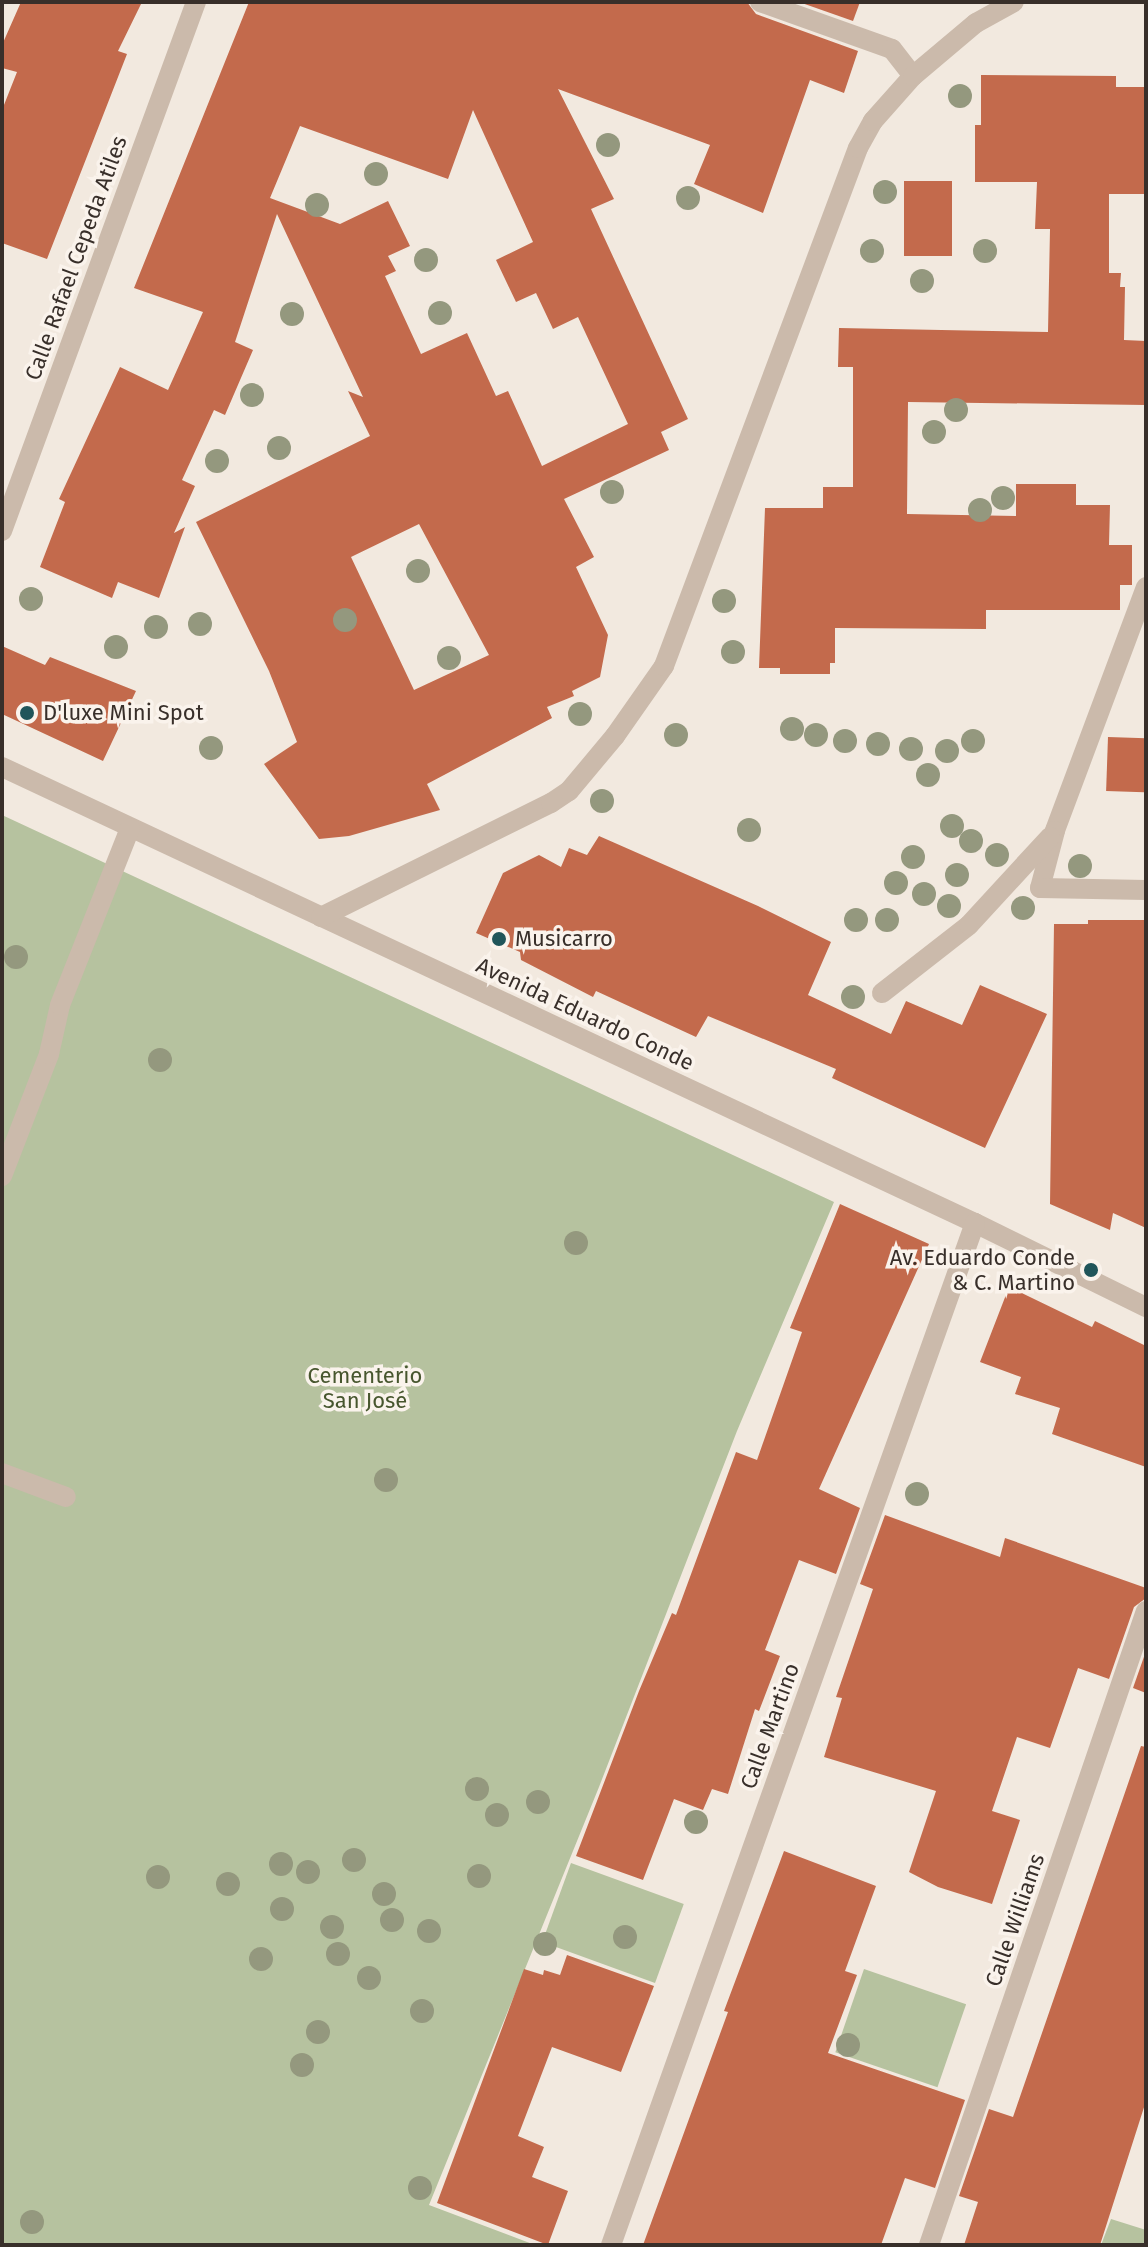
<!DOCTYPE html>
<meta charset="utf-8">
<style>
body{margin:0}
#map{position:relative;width:1148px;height:2247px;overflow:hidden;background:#f2e9df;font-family:"Fira Sans",sans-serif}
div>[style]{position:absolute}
.green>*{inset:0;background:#b6c29f;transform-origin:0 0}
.building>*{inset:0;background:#c36a4c;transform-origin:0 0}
.minor>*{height:20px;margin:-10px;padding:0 10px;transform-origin:10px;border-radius:10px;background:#cbbaab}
.trees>*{width:24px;height:24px;margin:-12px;border-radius:50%;background:#94987e}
.dots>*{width:22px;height:22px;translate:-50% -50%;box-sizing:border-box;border:4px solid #faf3ec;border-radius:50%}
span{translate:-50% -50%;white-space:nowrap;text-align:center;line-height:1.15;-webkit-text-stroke:7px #faf3ec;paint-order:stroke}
.street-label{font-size:22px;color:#382f2a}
.poi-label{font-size:22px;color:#382f2a}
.left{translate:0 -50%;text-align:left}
.right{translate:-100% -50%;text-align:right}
.park-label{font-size:22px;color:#47562e}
.frame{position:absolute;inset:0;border:4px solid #382f2a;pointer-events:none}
</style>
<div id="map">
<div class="green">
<i style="clip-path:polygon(2px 815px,834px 1202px,737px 1431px,599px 1787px,429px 2205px,535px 2245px,2px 2245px)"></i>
<i style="left:571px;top:1863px;width:120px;height:84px;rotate:20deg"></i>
<i style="left:864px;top:1969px;width:108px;height:88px;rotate:19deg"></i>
<i style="clip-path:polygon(1111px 2219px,1146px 2230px,1146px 2245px,1101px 2245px)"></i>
</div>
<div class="building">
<i style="clip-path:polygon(21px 2px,142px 2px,118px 51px,127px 54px,47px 259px,2px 243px,2px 110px,17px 72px,2px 68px,2px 45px)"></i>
<i style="clip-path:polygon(evenodd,249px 2px,747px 2px,756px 14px,858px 51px,844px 93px,810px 80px,763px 213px,694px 184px,710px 145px,558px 89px,614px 199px,591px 209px,688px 419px,661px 432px,669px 450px,564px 499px,594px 557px,576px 567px,608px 635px,600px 677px,572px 691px,574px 696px,547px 707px,552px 718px,427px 784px,440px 810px,349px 836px,319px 839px,264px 764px,297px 742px,269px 671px,196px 522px,370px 436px,348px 391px,363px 397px,277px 214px,235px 342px,253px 350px,225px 415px,214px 410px,182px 480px,195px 486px,174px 533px,185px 527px,159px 598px,118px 582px,112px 598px,40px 567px,65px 502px,59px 499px,120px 367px,168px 390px,203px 312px,134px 288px,249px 2px,473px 110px,533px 242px,496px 260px,516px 302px,536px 293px,553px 329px,578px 317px,628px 424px,542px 466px,508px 391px,496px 396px,467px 333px,421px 354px,385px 276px,396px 271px,388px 256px,410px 246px,388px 201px,340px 224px,270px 198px,300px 126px,448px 179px,473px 110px,249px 2px,419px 524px,489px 655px,414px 690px,351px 557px,419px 524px)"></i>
<i style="clip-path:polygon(799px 2px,860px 2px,853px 21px)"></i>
<i style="clip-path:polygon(981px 75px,1116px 76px,1116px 87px,1146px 87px,1146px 194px,1109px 194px,1109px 273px,1121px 273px,1120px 287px,1125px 287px,1124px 340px,1146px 341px,1146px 405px,908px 402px,907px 514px,1016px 516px,1016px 484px,1076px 484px,1076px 505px,1110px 505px,1109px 545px,1132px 545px,1132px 585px,1120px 585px,1120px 610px,986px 610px,986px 629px,835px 628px,835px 663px,830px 663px,830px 674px,780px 674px,780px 668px,759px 668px,765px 508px,823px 508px,823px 487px,853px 487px,853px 367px,838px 367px,839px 328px,1048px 332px,1050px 229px,1035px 229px,1037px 182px,975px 182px,975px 125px,981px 125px)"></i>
<i style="left:904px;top:181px;width:48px;height:75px"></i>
<i style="clip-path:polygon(2px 646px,45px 665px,50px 657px,136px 691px,103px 761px,2px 714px)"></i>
<i style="left:1108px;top:737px;width:38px;height:54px;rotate:2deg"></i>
<i style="clip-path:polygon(599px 836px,758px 906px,831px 942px,808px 995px,891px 1034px,906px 1001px,962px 1025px,980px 985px,1047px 1014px,985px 1148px,832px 1078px,836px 1069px,708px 1016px,696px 1037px,596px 991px,593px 997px,521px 960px,520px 952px,476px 933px,503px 873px,539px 855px,561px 867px,569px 848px,587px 855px)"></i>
<i style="clip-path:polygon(1088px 920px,1146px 920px,1146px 1228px,1113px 1213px,1110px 1230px,1050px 1204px,1054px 924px,1088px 924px)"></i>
<i style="clip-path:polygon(840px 1204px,929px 1244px,819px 1489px,860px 1508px,836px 1574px,799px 1560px,765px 1650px,780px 1656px,759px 1711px,755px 1709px,728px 1794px,712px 1789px,703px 1810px,674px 1799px,643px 1880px,576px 1856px,639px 1691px,672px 1613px,676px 1615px,736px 1452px,757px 1460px,802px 1332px,790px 1328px)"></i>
<i style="clip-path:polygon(1009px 1287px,1092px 1327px,1095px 1321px,1146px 1346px,1146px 1467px,1052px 1434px,1060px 1408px,1015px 1394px,1021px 1377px,980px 1362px)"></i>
<i style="clip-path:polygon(885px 1515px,1000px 1557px,1005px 1538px,1146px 1588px,1146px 1598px,1134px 1607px,1109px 1679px,1078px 1668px,1050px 1748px,1017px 1737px,992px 1811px,1020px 1820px,992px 1904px,938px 1887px,909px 1872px,936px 1791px,824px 1757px,842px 1698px,836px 1697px,873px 1589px,860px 1584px)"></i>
<i style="clip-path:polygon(1146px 1651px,1146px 1693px,1133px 1688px)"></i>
<i style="clip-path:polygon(1141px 1746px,1146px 1747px,1146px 2101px,1100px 2245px,964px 2245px,978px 2202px,959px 2196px,989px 2109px,1013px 2117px)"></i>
<i style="clip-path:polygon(784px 1851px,876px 1886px,845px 1971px,857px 1975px,828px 2053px,965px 2100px,935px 2188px,905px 2178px,881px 2245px,643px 2245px,728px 2012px,724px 2011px)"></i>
<i style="clip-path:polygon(567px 1955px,654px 1986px,621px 2072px,552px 2047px,518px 2136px,544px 2147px,532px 2177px,568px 2191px,548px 2245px,437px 2203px,524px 1969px,543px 1975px,544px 1970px,560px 1975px)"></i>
</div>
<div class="minor">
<i style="left:760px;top:2px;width:140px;rotate:19.6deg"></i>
<i style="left:892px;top:49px;width:34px;rotate:52deg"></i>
<i style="left:2px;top:531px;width:563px;rotate:-69.86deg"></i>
<i style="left:1146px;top:587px;width:260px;rotate:110.5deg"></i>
<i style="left:1055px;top:831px;width:59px;rotate:104.7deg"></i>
<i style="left:1040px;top:888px;width:106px;rotate:1.1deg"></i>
<i style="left:2px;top:767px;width:1075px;rotate:25.11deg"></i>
<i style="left:975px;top:1223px;width:191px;rotate:26.2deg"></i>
<i style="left:321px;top:917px;width:257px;rotate:-26.4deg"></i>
<i style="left:551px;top:803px;width:22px;rotate:-34deg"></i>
<i style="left:569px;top:791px;width:72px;rotate:-50.1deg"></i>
<i style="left:615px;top:736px;width:85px;rotate:-55deg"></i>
<i style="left:664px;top:666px;width:553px;rotate:-69.47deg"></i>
<i style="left:858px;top:148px;width:31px;rotate:-61deg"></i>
<i style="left:873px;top:121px;width:60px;rotate:-48.4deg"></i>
<i style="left:913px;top:76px;width:82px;rotate:-40.1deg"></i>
<i style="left:976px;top:23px;width:43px;rotate:-28.9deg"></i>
<i style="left:882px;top:993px;width:110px;rotate:-38deg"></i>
<i style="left:969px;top:925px;width:120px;rotate:-47.4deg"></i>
<i style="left:2px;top:1176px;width:131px;rotate:-68.9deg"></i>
<i style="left:49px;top:1054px;width:50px;rotate:-77.3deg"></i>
<i style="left:60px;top:1005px;width:190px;rotate:-68.4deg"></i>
<i style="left:2px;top:1473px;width:68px;rotate:20.6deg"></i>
<i style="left:611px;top:2245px;width:1085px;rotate:-70.4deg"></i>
<i style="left:929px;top:2245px;width:670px;rotate:-71.11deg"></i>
</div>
<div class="trees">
<i style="left:960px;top:96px"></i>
<i style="left:608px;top:145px"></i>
<i style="left:376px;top:174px"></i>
<i style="left:885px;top:192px"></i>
<i style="left:688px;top:198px"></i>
<i style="left:317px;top:205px"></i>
<i style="left:872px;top:251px"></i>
<i style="left:985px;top:251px"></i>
<i style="left:426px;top:260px"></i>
<i style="left:922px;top:281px"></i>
<i style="left:440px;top:313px"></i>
<i style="left:292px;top:314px"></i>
<i style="left:252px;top:395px"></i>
<i style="left:956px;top:410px"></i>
<i style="left:934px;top:432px"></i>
<i style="left:279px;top:448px"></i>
<i style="left:217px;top:461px"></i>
<i style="left:612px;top:492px"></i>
<i style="left:1003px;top:498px"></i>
<i style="left:980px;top:510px"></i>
<i style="left:418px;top:571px"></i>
<i style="left:31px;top:599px"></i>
<i style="left:724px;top:601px"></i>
<i style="left:345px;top:620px"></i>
<i style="left:200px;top:624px"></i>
<i style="left:156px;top:627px"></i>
<i style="left:116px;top:647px"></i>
<i style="left:733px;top:652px"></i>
<i style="left:449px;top:658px"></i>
<i style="left:580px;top:714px"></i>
<i style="left:792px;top:729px"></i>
<i style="left:676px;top:735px"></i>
<i style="left:816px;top:735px"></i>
<i style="left:845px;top:741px"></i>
<i style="left:973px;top:741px"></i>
<i style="left:878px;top:744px"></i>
<i style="left:211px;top:748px"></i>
<i style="left:911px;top:749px"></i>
<i style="left:947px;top:751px"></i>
<i style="left:928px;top:775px"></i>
<i style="left:602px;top:801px"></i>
<i style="left:952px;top:826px"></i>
<i style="left:749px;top:830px"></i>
<i style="left:971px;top:841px"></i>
<i style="left:997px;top:855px"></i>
<i style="left:913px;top:857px"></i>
<i style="left:1080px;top:866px"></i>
<i style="left:957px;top:875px"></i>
<i style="left:896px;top:883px"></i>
<i style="left:924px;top:894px"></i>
<i style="left:949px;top:906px"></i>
<i style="left:1023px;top:908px"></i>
<i style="left:856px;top:920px"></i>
<i style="left:887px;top:920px"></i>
<i style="left:16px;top:957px"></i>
<i style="left:853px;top:997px"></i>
<i style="left:160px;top:1060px"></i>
<i style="left:576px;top:1243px"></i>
<i style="left:386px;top:1480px"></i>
<i style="left:917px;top:1494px"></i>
<i style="left:477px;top:1789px"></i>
<i style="left:538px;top:1802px"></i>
<i style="left:497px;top:1815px"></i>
<i style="left:696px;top:1822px"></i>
<i style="left:354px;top:1860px"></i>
<i style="left:281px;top:1864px"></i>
<i style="left:308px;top:1872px"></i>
<i style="left:479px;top:1876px"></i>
<i style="left:158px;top:1877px"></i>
<i style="left:228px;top:1884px"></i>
<i style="left:384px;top:1894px"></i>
<i style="left:282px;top:1909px"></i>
<i style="left:392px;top:1920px"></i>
<i style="left:332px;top:1927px"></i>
<i style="left:429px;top:1931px"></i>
<i style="left:625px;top:1937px"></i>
<i style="left:545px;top:1944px"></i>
<i style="left:338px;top:1954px"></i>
<i style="left:261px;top:1959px"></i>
<i style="left:369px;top:1978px"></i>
<i style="left:422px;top:2011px"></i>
<i style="left:318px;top:2032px"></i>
<i style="left:848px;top:2045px"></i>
<i style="left:302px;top:2065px"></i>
<i style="left:420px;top:2188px"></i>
<i style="left:32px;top:2222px"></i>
</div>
<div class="dots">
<i style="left:27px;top:713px;background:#20555a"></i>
<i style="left:499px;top:939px;background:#20555a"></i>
<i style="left:1091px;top:1270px;background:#20555a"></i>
</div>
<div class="street-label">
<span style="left:76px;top:258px;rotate:-70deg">Calle Rafael Cepeda Atiles</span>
<span style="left:585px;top:1014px;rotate:25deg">Avenida Eduardo Conde</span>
<span style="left:770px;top:1726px;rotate:-70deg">Calle Martino</span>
<span style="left:1015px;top:1920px;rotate:-71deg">Calle Williams</span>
</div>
<div class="poi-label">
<span class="left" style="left:43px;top:713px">D'luxe Mini Spot</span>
<span class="left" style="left:515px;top:939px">Musicarro</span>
<span class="right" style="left:1075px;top:1270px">Av. Eduardo Conde<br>&amp; C. Martino</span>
</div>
<div class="park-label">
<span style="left:365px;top:1388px">Cementerio<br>San José</span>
</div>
<div class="frame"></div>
</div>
